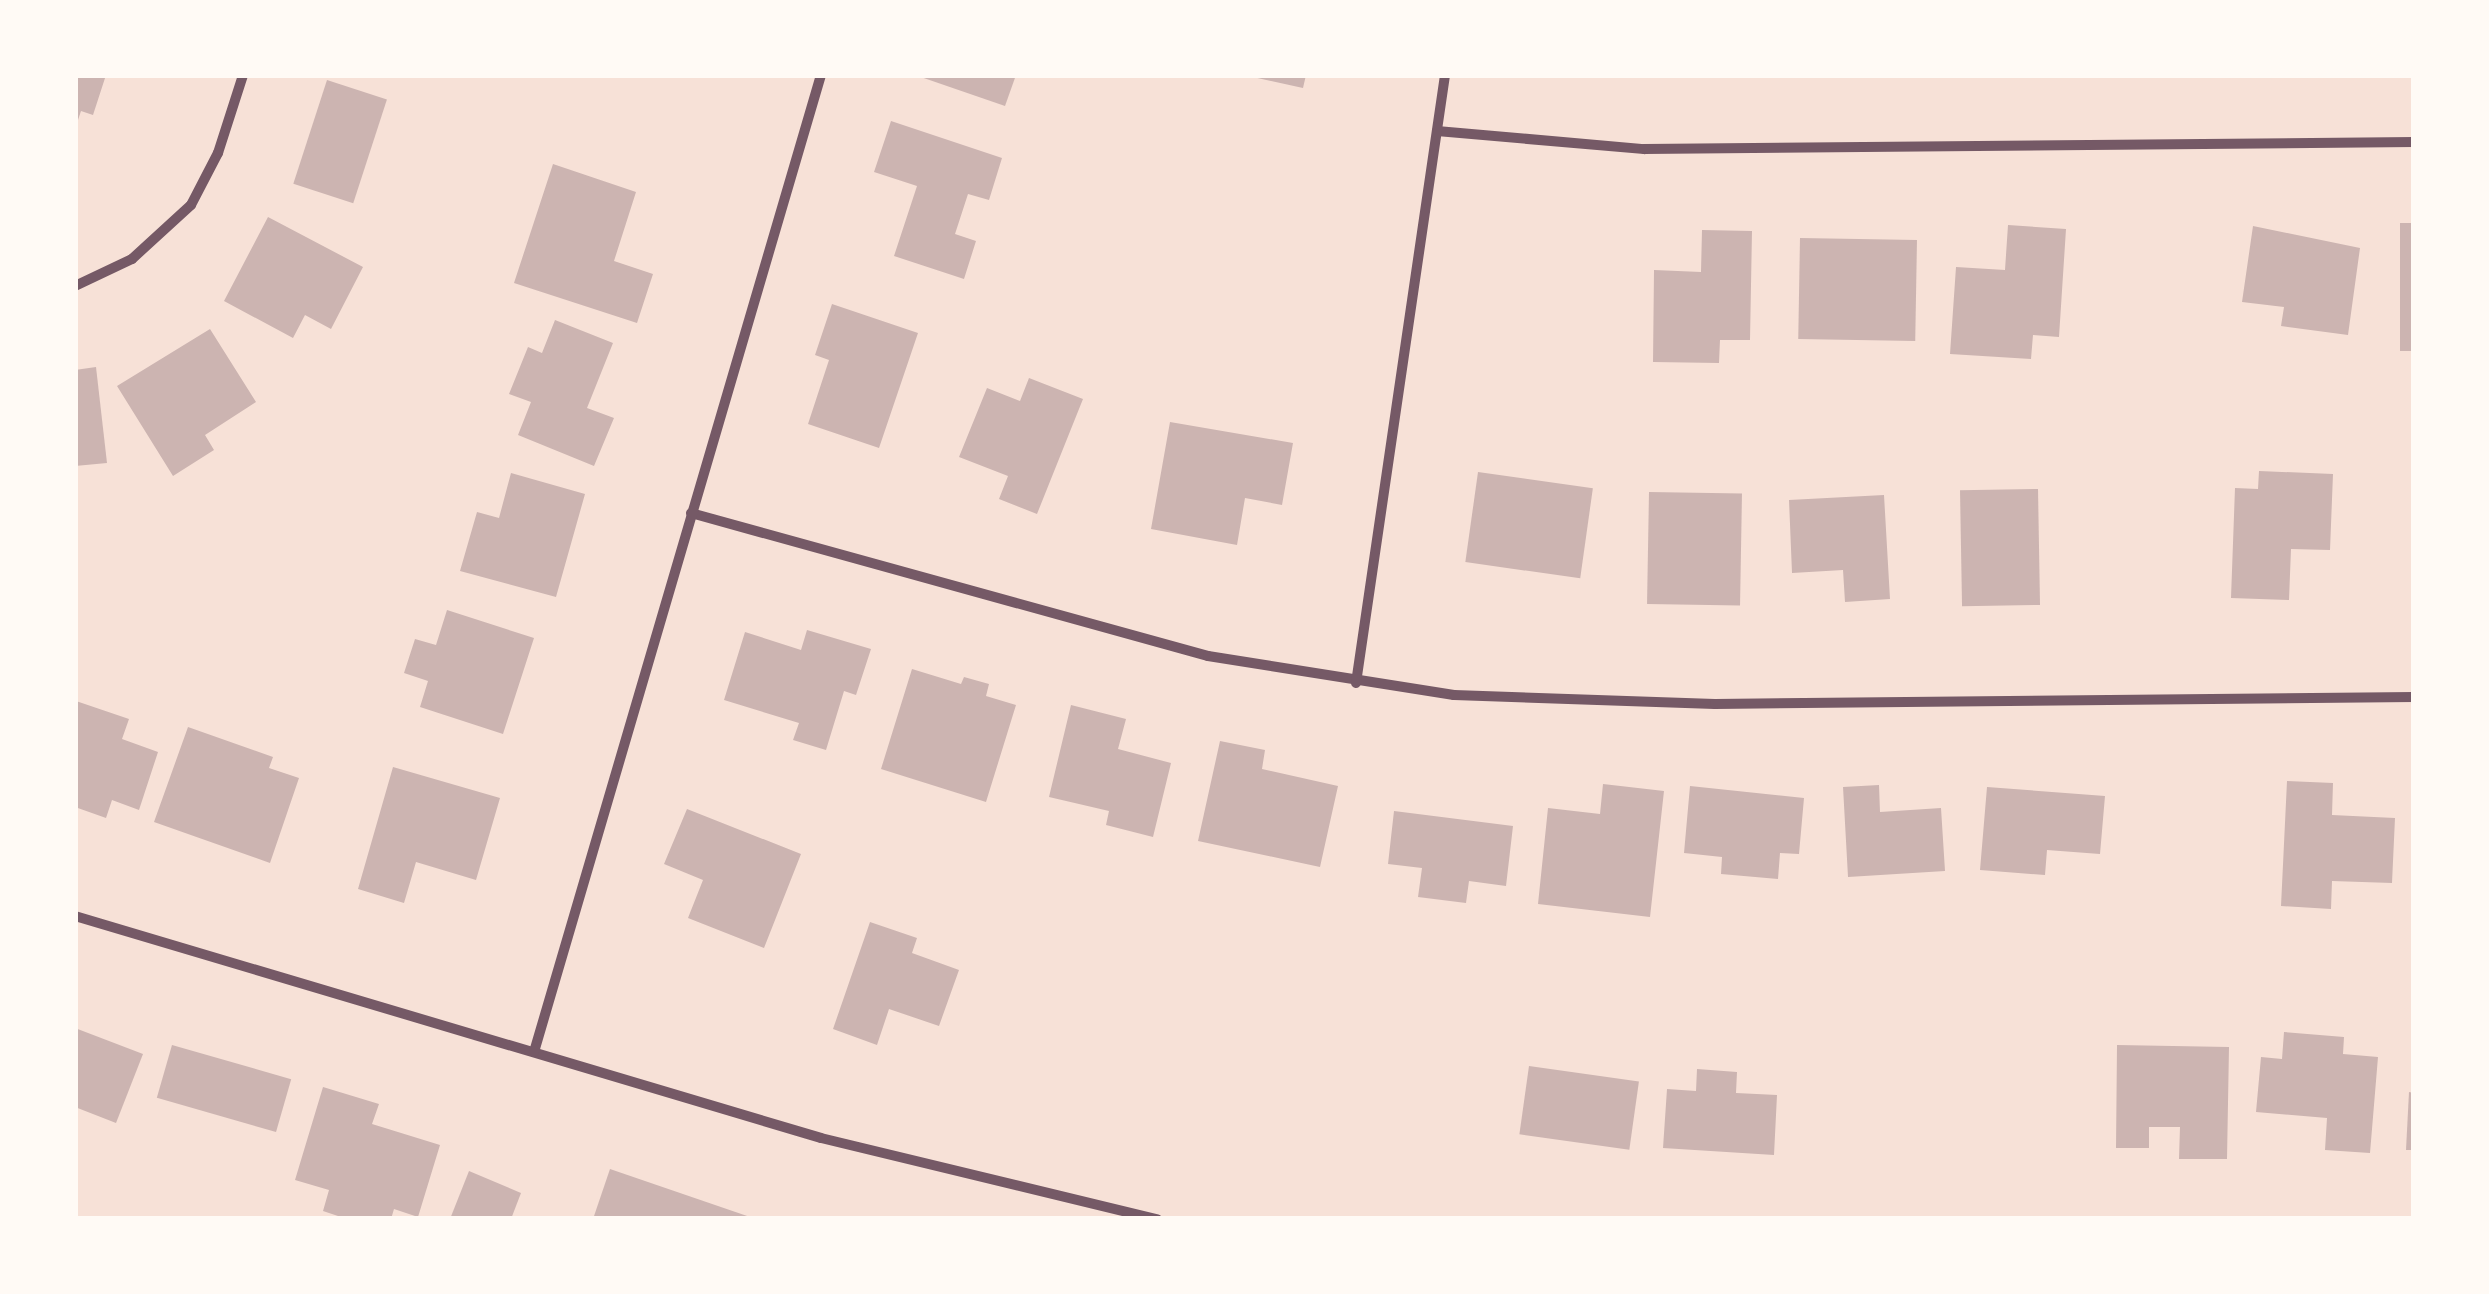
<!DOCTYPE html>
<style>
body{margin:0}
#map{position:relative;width:2489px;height:1294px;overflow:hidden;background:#f7e1d7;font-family:Commissioner,sans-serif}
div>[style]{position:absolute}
.building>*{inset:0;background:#ccb4b1;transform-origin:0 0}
.minor>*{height:10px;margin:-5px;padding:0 5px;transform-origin:5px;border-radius:5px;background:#755966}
span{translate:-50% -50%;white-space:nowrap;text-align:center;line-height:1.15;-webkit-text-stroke:8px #fffaf5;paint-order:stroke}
.frame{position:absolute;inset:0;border:78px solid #fffaf5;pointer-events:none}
</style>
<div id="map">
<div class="building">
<i style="clip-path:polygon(75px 75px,106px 75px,93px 115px,81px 111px,76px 126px)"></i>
<i style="clip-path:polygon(915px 75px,1016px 75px,1005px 106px)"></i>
<i style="clip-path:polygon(1244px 75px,1306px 75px,1303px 88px)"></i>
<i style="left:327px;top:80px;width:63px;height:109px;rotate:18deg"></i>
<i style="clip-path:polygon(891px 121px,1002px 158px,989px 200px,968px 194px,955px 234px,976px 241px,964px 279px,894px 256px,917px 186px,874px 172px)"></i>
<i style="clip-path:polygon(553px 164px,636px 192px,614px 261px,653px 274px,637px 323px,514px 283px)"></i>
<i style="clip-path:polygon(268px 217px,363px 267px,331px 329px,305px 315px,293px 338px,224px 301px)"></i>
<i style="left:2400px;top:223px;width:14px;height:128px"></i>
<i style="clip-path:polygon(2008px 225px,2066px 229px,2059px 337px,2033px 335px,2031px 359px,1950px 354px,1956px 267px,2005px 270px)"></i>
<i style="clip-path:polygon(2253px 226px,2360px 248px,2348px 335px,2281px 326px,2284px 307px,2242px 302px)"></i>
<i style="clip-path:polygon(1702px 230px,1752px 231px,1750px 340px,1720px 340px,1719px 363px,1653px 362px,1654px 270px,1701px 272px)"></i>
<i style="left:1800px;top:238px;width:117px;height:101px;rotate:1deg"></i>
<i style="clip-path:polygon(832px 304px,918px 333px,879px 448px,808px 424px,829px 360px,815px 355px)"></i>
<i style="clip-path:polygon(555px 320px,613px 343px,587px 408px,614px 418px,594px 466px,518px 435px,531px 402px,509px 394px,528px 347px,542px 353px)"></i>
<i style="clip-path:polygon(210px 329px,256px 402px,205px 435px,214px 450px,173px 476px,117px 386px)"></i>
<i style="clip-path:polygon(96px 367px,107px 463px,75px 466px,75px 370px)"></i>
<i style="clip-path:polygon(1029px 378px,1083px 399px,1037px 514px,999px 499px,1008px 476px,959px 457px,987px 388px,1020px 401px)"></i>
<i style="clip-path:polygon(1170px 422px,1293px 443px,1282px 505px,1245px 498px,1237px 545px,1151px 529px)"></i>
<i style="clip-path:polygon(2259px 471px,2333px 474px,2330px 550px,2291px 549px,2289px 600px,2231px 598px,2235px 488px,2258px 489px)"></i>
<i style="left:1478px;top:472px;width:116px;height:91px;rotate:8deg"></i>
<i style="clip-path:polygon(511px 473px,585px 494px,556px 597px,460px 571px,477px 512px,499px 518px)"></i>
<i style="left:2038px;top:489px;width:116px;height:78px;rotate:89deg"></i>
<i style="left:1649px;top:492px;width:93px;height:112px;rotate:1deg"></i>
<i style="clip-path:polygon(1884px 495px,1890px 599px,1845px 602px,1843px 570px,1792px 573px,1789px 500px)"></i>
<i style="clip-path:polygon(447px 610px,534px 638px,503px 734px,420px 707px,428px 681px,404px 673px,415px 639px,436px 645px)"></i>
<i style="clip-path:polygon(807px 630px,871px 649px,856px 695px,844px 691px,826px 750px,793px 740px,799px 723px,724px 700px,745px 632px,801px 650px)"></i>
<i style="clip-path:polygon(912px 669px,961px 684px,964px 677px,989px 684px,986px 696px,1016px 705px,986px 802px,881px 769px)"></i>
<i style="clip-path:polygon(76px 701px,129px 719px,122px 739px,158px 752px,139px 810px,112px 800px,106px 818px,75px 807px)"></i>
<i style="clip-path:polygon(1071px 705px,1126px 719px,1118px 749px,1171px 763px,1153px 837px,1106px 825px,1109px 811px,1049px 797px)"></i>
<i style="clip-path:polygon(188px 727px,273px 757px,269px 768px,299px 778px,270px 863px,154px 822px)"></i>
<i style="clip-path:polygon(1220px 741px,1265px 750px,1262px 769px,1338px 786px,1320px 867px,1198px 841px)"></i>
<i style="clip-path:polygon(393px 767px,500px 798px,476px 880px,416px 862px,404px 903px,358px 889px)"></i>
<i style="clip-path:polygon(2287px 781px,2333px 783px,2332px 815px,2395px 818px,2392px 883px,2332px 881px,2331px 909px,2281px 906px)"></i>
<i style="clip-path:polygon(1603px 784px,1664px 791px,1650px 917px,1538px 904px,1548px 808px,1600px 814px)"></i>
<i style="clip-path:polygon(1879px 785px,1880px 812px,1941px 808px,1945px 871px,1848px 877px,1843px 787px)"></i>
<i style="clip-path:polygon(1690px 786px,1804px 798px,1799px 854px,1780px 853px,1778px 879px,1721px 874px,1722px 857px,1684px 853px)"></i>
<i style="clip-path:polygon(1987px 787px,2105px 796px,2100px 854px,2047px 850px,2045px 875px,1980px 870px)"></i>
<i style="clip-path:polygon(687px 809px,801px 854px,764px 948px,688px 918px,703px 880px,664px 864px)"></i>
<i style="clip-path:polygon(1394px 811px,1513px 826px,1506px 886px,1469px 881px,1466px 903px,1418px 897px,1422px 868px,1388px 864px)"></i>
<i style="clip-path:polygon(870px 922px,917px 938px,912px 953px,959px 970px,939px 1026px,889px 1009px,877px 1045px,833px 1029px)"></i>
<i style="clip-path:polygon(75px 1028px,143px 1054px,116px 1123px,75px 1107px)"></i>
<i style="clip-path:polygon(2284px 1032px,2344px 1037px,2343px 1054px,2378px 1057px,2370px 1153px,2325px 1150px,2327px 1118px,2256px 1112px,2261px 1057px,2282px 1059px)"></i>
<i style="left:172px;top:1045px;width:124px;height:55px;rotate:16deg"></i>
<i style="clip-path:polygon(2117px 1045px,2229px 1047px,2227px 1159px,2179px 1159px,2180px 1127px,2149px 1127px,2149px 1148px,2116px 1148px)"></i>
<i style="left:1529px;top:1066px;width:111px;height:69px;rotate:8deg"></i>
<i style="clip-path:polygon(1697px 1069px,1737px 1072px,1736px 1093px,1777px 1095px,1774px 1155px,1663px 1148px,1667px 1089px,1696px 1091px)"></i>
<i style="clip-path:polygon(323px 1087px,379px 1104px,372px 1124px,440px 1145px,418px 1217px,394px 1209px,391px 1219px,347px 1219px,323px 1211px,329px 1190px,295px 1180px)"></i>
<i style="clip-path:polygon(2409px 1092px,2414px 1093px,2414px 1150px,2406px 1150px)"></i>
<i style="clip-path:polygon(610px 1169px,753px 1218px,753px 1219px,593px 1219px)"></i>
<i style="clip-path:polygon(469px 1171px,521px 1193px,511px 1219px,450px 1219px)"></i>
</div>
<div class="minor">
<i style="left:1437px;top:131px;width:208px;rotate:5deg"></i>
<i style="left:1644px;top:149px;width:770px;rotate:-0.52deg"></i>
<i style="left:75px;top:286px;width:63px;rotate:-25.3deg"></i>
<i style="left:132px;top:259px;width:80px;rotate:-42.5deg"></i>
<i style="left:191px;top:205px;width:59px;rotate:-62.6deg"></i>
<i style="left:218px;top:153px;width:82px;rotate:-72.2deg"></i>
<i style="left:691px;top:513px;width:536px;rotate:15.46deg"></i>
<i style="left:1208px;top:656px;width:249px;rotate:9deg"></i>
<i style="left:1454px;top:695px;width:261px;rotate:2deg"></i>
<i style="left:1715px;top:704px;width:699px;rotate:-0.57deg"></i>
<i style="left:1356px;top:683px;width:614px;rotate:-81.67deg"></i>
<i style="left:75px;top:916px;width:778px;rotate:16.57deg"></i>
<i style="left:821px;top:1138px;width:346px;rotate:13.6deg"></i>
<i style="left:534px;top:1052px;width:1018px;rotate:-73.63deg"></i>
</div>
<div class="frame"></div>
</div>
